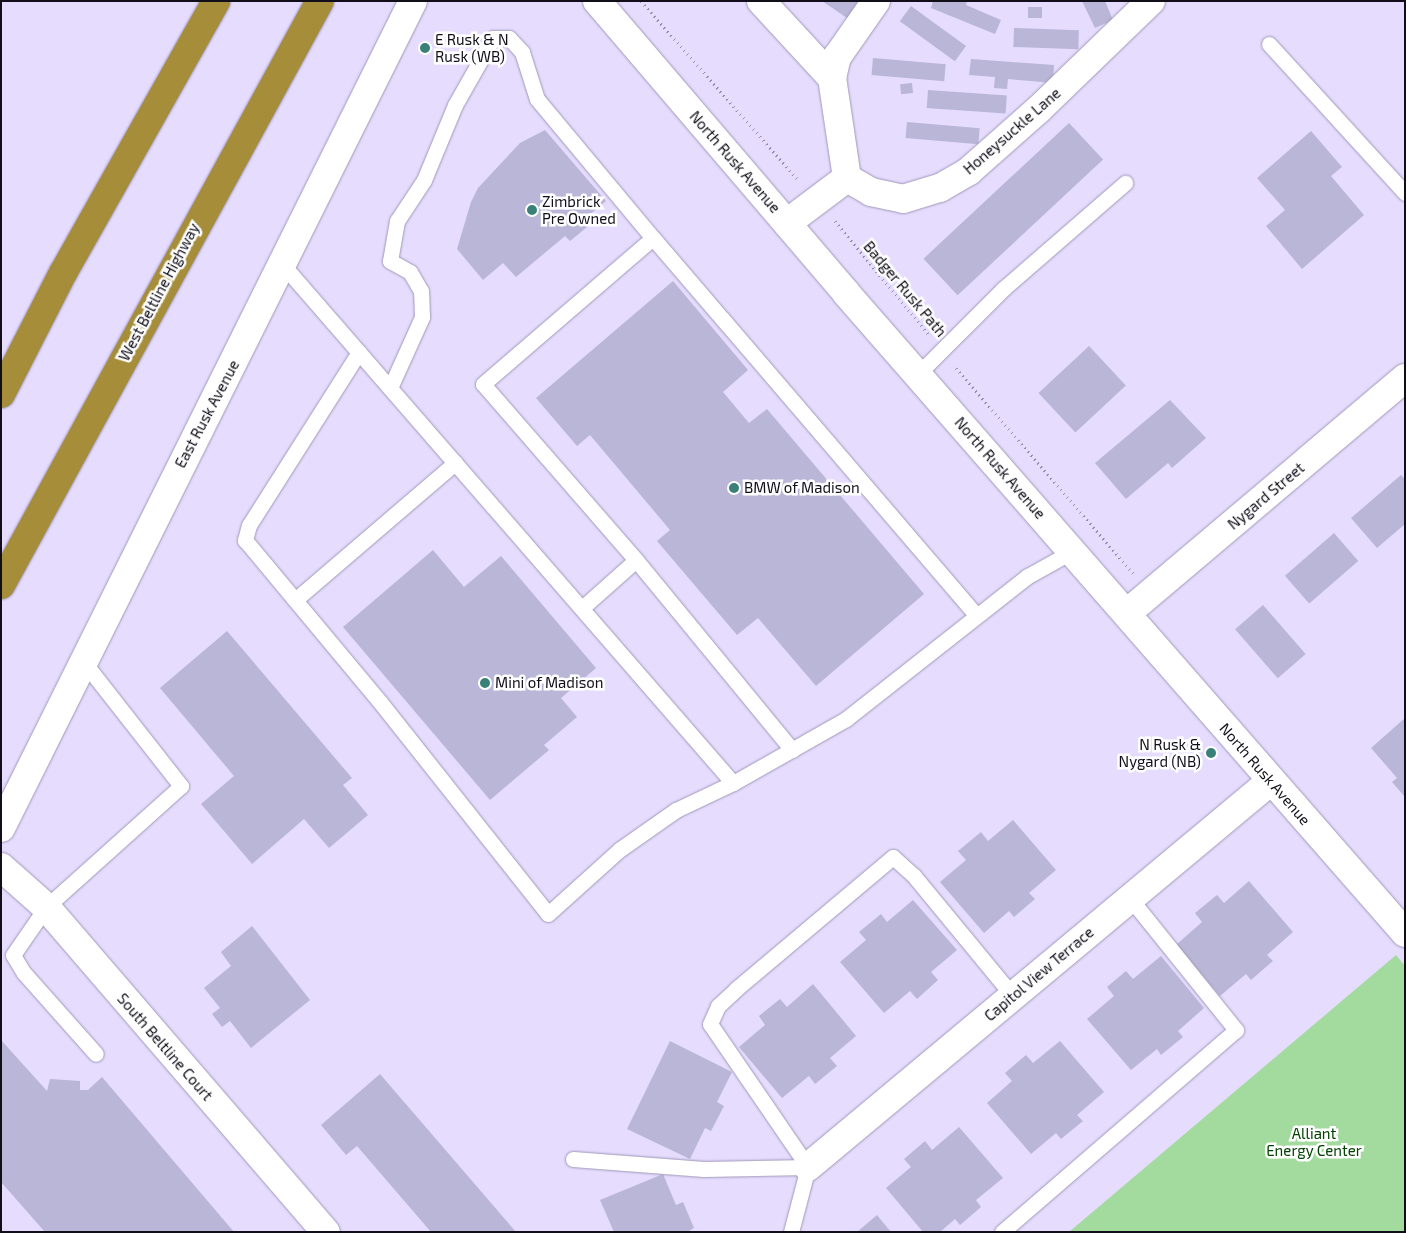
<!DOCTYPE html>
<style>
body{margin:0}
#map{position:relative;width:1406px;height:1233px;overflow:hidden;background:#e5dcfe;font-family:"Exo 2",sans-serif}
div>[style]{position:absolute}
.green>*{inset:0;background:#a3da9d}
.building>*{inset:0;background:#bab6d7;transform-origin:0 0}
.path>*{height:3px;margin-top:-1.5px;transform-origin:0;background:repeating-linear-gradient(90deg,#938ca5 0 1px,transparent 0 5px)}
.roads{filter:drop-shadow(0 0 1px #a198b8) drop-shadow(0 0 1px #a198b8)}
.lane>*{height:15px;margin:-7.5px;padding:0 7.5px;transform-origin:7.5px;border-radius:7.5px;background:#fff}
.street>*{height:28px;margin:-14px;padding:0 14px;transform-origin:14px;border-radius:14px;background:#fff}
.secondary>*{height:28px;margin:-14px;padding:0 14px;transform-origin:14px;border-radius:14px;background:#fff}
.highway>*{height:28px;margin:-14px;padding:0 14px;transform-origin:14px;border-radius:14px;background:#a58d39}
.dots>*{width:14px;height:14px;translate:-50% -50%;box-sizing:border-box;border:2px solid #fff;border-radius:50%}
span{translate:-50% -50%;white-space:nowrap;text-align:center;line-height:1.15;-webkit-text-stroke:5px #fff;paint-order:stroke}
.poi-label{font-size:15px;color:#110e19}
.left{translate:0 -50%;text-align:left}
.right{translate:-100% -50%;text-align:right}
.street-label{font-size:15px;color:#110e19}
.park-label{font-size:15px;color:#024200}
.frame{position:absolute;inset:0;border:2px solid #110e19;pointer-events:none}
</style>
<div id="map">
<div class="green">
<i style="clip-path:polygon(1396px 955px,1405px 966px,1405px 1232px,1069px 1232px)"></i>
</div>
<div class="building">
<i style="clip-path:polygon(822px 1px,856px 1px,858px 2px,847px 18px)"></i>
<i style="clip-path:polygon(933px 1px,967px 1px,966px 5px,1001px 20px,995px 34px,931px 8px)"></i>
<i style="clip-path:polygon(1082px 1px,1105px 1px,1113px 20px,1095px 28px)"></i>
<i style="left:911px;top:6px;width:68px;height:19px;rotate:36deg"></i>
<i style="left:1028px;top:7px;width:14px;height:11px"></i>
<i style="left:1014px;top:28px;width:65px;height:19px;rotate:2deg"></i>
<i style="left:873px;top:58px;width:73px;height:17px;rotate:5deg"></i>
<i style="clip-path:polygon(971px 59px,1054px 65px,1053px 83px,1008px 79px,1007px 89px,994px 88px,995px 77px,969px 75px)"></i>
<i style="left:912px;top:83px;width:10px;height:12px;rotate:84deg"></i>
<i style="left:928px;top:90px;width:79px;height:18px;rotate:4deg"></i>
<i style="left:907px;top:122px;width:73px;height:16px;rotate:5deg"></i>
<i style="left:1069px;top:123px;width:50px;height:199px;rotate:47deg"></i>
<i style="clip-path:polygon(545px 130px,606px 201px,587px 217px,592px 223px,570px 241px,565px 236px,516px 277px,503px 263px,483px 280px,457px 249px,471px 202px,478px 188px,520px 143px)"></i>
<i style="clip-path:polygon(1311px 131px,1342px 167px,1331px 176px,1364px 215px,1302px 269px,1266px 226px,1285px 210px,1257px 178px)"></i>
<i style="clip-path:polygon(673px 281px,748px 370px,723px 392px,749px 423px,767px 409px,924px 594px,816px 686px,758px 618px,737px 635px,657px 541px,670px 530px,590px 435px,577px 446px,536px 398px)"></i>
<i style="left:1089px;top:346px;width:54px;height:69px;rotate:47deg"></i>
<i style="clip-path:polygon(1170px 400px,1206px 438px,1172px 468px,1168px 463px,1126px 499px,1095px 463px)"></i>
<i style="clip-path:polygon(1401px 475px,1405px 479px,1405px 524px,1377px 548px,1351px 518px)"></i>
<i style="left:1334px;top:533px;width:37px;height:65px;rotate:49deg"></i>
<i style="clip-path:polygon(433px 550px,464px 587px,501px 556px,596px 668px,561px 698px,577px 717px,544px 745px,549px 750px,490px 800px,343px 627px)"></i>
<i style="left:1263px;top:605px;width:65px;height:37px;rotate:49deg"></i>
<i style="clip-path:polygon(227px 631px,352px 778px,343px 785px,368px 815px,329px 848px,304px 819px,252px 864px,201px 804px,234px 776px,160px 688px)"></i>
<i style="clip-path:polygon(1405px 718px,1405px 797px,1392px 782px,1397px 778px,1371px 748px)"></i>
<i style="clip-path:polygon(1013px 820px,1056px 870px,1029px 893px,1035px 899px,1014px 917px,1009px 911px,984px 933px,940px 882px,966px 860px,958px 851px,981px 832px,988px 841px)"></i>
<i style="clip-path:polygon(1249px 881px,1293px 932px,1267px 955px,1273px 961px,1251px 980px,1246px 974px,1220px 996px,1176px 945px,1202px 922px,1195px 913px,1217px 895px,1224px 903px)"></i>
<i style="clip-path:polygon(913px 900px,957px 950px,931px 972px,938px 980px,917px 999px,910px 991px,884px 1013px,840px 962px,866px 940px,859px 932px,881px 914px,887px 922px)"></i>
<i style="clip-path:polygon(252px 926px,310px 1000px,251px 1048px,230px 1021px,222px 1027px,212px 1014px,220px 1008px,204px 988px,231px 966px,221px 952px)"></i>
<i style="clip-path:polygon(1161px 956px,1204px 1008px,1178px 1031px,1183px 1037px,1161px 1055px,1157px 1049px,1131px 1070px,1087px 1019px,1114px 996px,1107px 987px,1126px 971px,1133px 979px)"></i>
<i style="clip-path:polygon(813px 984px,856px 1036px,830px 1058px,837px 1066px,815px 1084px,809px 1076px,782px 1098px,739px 1047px,765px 1025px,759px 1016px,780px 999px,787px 1007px)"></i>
<i style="clip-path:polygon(1px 1040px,47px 1091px,50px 1079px,80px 1081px,80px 1090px,88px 1090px,102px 1077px,234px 1232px,45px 1232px,1px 1182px)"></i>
<i style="clip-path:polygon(670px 1041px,732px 1072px,717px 1102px,724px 1106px,711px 1131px,705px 1128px,690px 1159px,627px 1129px)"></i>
<i style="clip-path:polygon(1060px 1041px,1104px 1092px,1077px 1115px,1083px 1121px,1061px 1139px,1056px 1133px,1031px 1154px,987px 1103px,1012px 1081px,1005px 1073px,1026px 1055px,1033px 1063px)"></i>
<i style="clip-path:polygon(380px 1074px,516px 1232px,431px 1232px,357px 1146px,346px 1155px,321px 1125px)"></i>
<i style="clip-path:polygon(959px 1127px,1003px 1178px,976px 1200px,981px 1207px,960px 1225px,955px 1219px,940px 1232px,923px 1232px,886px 1188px,911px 1167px,904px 1159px,925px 1141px,932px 1150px)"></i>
<i style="clip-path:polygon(663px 1174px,676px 1205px,683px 1202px,694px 1228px,687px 1232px,614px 1232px,600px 1200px)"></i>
<i style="clip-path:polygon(877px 1215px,891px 1232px,857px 1232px)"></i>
</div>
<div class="path">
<i style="left:641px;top:1px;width:240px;rotate:48.7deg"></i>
<i style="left:835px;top:221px;width:146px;rotate:50.5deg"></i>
<i style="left:956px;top:368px;width:271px;rotate:49.2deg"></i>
</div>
<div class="roads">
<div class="lane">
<i style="left:1269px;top:44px;width:202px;rotate:47.6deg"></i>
<i style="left:283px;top:265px;width:686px;rotate:49.02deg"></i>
<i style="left:733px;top:783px;width:130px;rotate:-29.5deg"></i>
<i style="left:846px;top:719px;width:231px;rotate:-38.2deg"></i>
<i style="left:1028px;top:576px;width:51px;rotate:-29.1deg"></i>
<i style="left:359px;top:352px;width:205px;rotate:122.4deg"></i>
<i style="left:249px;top:525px;width:16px;rotate:105deg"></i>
<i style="left:245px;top:540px;width:211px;rotate:50.2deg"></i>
<i style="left:380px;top:702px;width:270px;rotate:51.6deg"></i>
<i style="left:548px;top:914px;width:96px;rotate:-42deg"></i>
<i style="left:619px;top:850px;width:70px;rotate:-35.1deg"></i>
<i style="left:676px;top:810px;width:63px;rotate:-25.3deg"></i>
<i style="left:918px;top:374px;width:120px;rotate:-45deg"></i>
<i style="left:1003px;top:289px;width:162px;rotate:-41deg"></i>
<i style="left:390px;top:388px;width:78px;rotate:-65.7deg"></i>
<i style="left:422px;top:317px;width:26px;rotate:-92deg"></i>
<i style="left:421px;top:291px;width:22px;rotate:-120deg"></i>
<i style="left:410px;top:272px;width:23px;rotate:-151deg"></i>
<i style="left:390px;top:261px;width:41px;rotate:-80.1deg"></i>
<i style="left:397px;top:221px;width:49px;rotate:-56.6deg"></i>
<i style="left:424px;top:180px;width:81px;rotate:-67.5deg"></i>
<i style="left:455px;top:105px;width:77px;rotate:-60.4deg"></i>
<i style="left:493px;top:38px;width:16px"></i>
<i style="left:509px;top:38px;width:19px;rotate:47deg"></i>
<i style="left:522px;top:52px;width:49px;rotate:72.3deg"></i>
<i style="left:537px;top:99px;width:181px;rotate:50.2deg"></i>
<i style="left:636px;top:560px;width:246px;rotate:50.6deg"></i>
<i style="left:295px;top:600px;width:211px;rotate:-40.6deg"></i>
<i style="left:582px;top:608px;width:72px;rotate:-41.6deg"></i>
<i style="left:636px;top:560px;width:233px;rotate:-131deg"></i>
<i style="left:483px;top:384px;width:224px;rotate:-40.7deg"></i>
<i style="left:653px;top:238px;width:496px;rotate:49.4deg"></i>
<i style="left:83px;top:661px;width:159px;rotate:51.9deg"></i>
<i style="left:181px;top:786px;width:181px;rotate:138.1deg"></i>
<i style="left:46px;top:907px;width:58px;rotate:124.5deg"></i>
<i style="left:13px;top:955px;width:21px;rotate:59deg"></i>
<i style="left:24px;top:973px;width:108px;rotate:48.4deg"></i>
<i style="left:573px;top:1159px;width:131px;rotate:4.4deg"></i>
<i style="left:704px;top:1169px;width:104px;rotate:-1.1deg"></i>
<i style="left:808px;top:1167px;width:173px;rotate:-124.4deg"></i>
<i style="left:710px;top:1024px;width:20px;rotate:-66deg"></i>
<i style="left:718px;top:1006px;width:25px;rotate:-43deg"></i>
<i style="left:736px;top:989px;width:205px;rotate:-40.1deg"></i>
<i style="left:893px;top:857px;width:28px;rotate:42deg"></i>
<i style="left:914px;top:876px;width:156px;rotate:50.5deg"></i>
<i style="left:791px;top:1232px;width:67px;rotate:-75.3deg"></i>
<i style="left:1002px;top:1232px;width:309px;rotate:-40.8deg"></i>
<i style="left:1236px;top:1030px;width:169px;rotate:-128.8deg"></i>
</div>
<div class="street">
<i style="left:597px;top:1px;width:384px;rotate:49.5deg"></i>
<i style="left:846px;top:293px;width:850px;rotate:48.86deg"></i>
<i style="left:761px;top:1px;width:105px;rotate:47.3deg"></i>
<i style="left:847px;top:178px;width:28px;rotate:30deg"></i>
<i style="left:871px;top:192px;width:33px;rotate:12deg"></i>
<i style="left:903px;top:199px;width:39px;rotate:-17deg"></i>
<i style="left:940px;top:188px;width:34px;rotate:-30deg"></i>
<i style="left:969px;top:171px;width:92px;rotate:-41.5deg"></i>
<i style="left:1038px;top:110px;width:157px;rotate:-44deg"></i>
<i style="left:847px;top:178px;width:101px;rotate:-98.5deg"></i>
<i style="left:832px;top:78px;width:22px;rotate:-77deg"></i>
<i style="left:837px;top:57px;width:68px;rotate:-55.1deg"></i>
<i style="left:787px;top:223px;width:75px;rotate:-36.9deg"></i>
<i style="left:1127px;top:613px;width:364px;rotate:-40.2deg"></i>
<i style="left:1px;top:867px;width:60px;rotate:41.6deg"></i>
<i style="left:46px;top:907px;width:429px;rotate:49.3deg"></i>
<i style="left:808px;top:1167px;width:603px;rotate:-39.82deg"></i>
</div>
<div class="secondary">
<i style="left:1px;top:828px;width:924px;rotate:-63.52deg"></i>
</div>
<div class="highway">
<i style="left:1px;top:394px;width:136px;rotate:-62.9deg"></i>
<i style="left:63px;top:273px;width:312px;rotate:-60.6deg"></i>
<i style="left:1px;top:585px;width:665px;rotate:-61.36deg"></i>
</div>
</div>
<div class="dots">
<i style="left:425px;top:48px;background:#398079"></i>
<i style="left:532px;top:210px;background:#398079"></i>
<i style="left:734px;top:488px;background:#398079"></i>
<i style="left:485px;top:683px;background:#398079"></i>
<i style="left:1211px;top:753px;background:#398079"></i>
</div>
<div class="poi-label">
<span class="left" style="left:435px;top:48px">E Rusk &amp; N<br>Rusk (WB)</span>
<span class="left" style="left:542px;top:210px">Zimbrick<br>Pre Owned</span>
<span class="left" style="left:744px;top:488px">BMW of Madison</span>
<span class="left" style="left:495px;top:683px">Mini of Madison</span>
<span class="right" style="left:1201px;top:753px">N Rusk &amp;<br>Nygard (NB)</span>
</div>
<div class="street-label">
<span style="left:1012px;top:131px;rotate:-41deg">Honeysuckle Lane</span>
<span style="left:735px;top:162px;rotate:49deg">North Rusk Avenue</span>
<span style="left:905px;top:289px;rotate:50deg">Badger Rusk Path</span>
<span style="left:159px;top:292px;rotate:-62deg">West Beltline Highway</span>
<span style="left:207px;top:414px;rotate:-62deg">East Rusk Avenue</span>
<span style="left:1000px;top:468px;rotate:49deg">North Rusk Avenue</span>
<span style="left:1266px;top:496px;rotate:-40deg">Nygard Street</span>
<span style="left:1265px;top:774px;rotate:49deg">North Rusk Avenue</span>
<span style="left:1039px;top:974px;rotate:-40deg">Capitol View Terrace</span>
<span style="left:165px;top:1047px;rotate:49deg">South Beltline Court</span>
</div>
<div class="park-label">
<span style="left:1314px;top:1142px">Alliant<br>Energy Center</span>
</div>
<div class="frame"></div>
</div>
